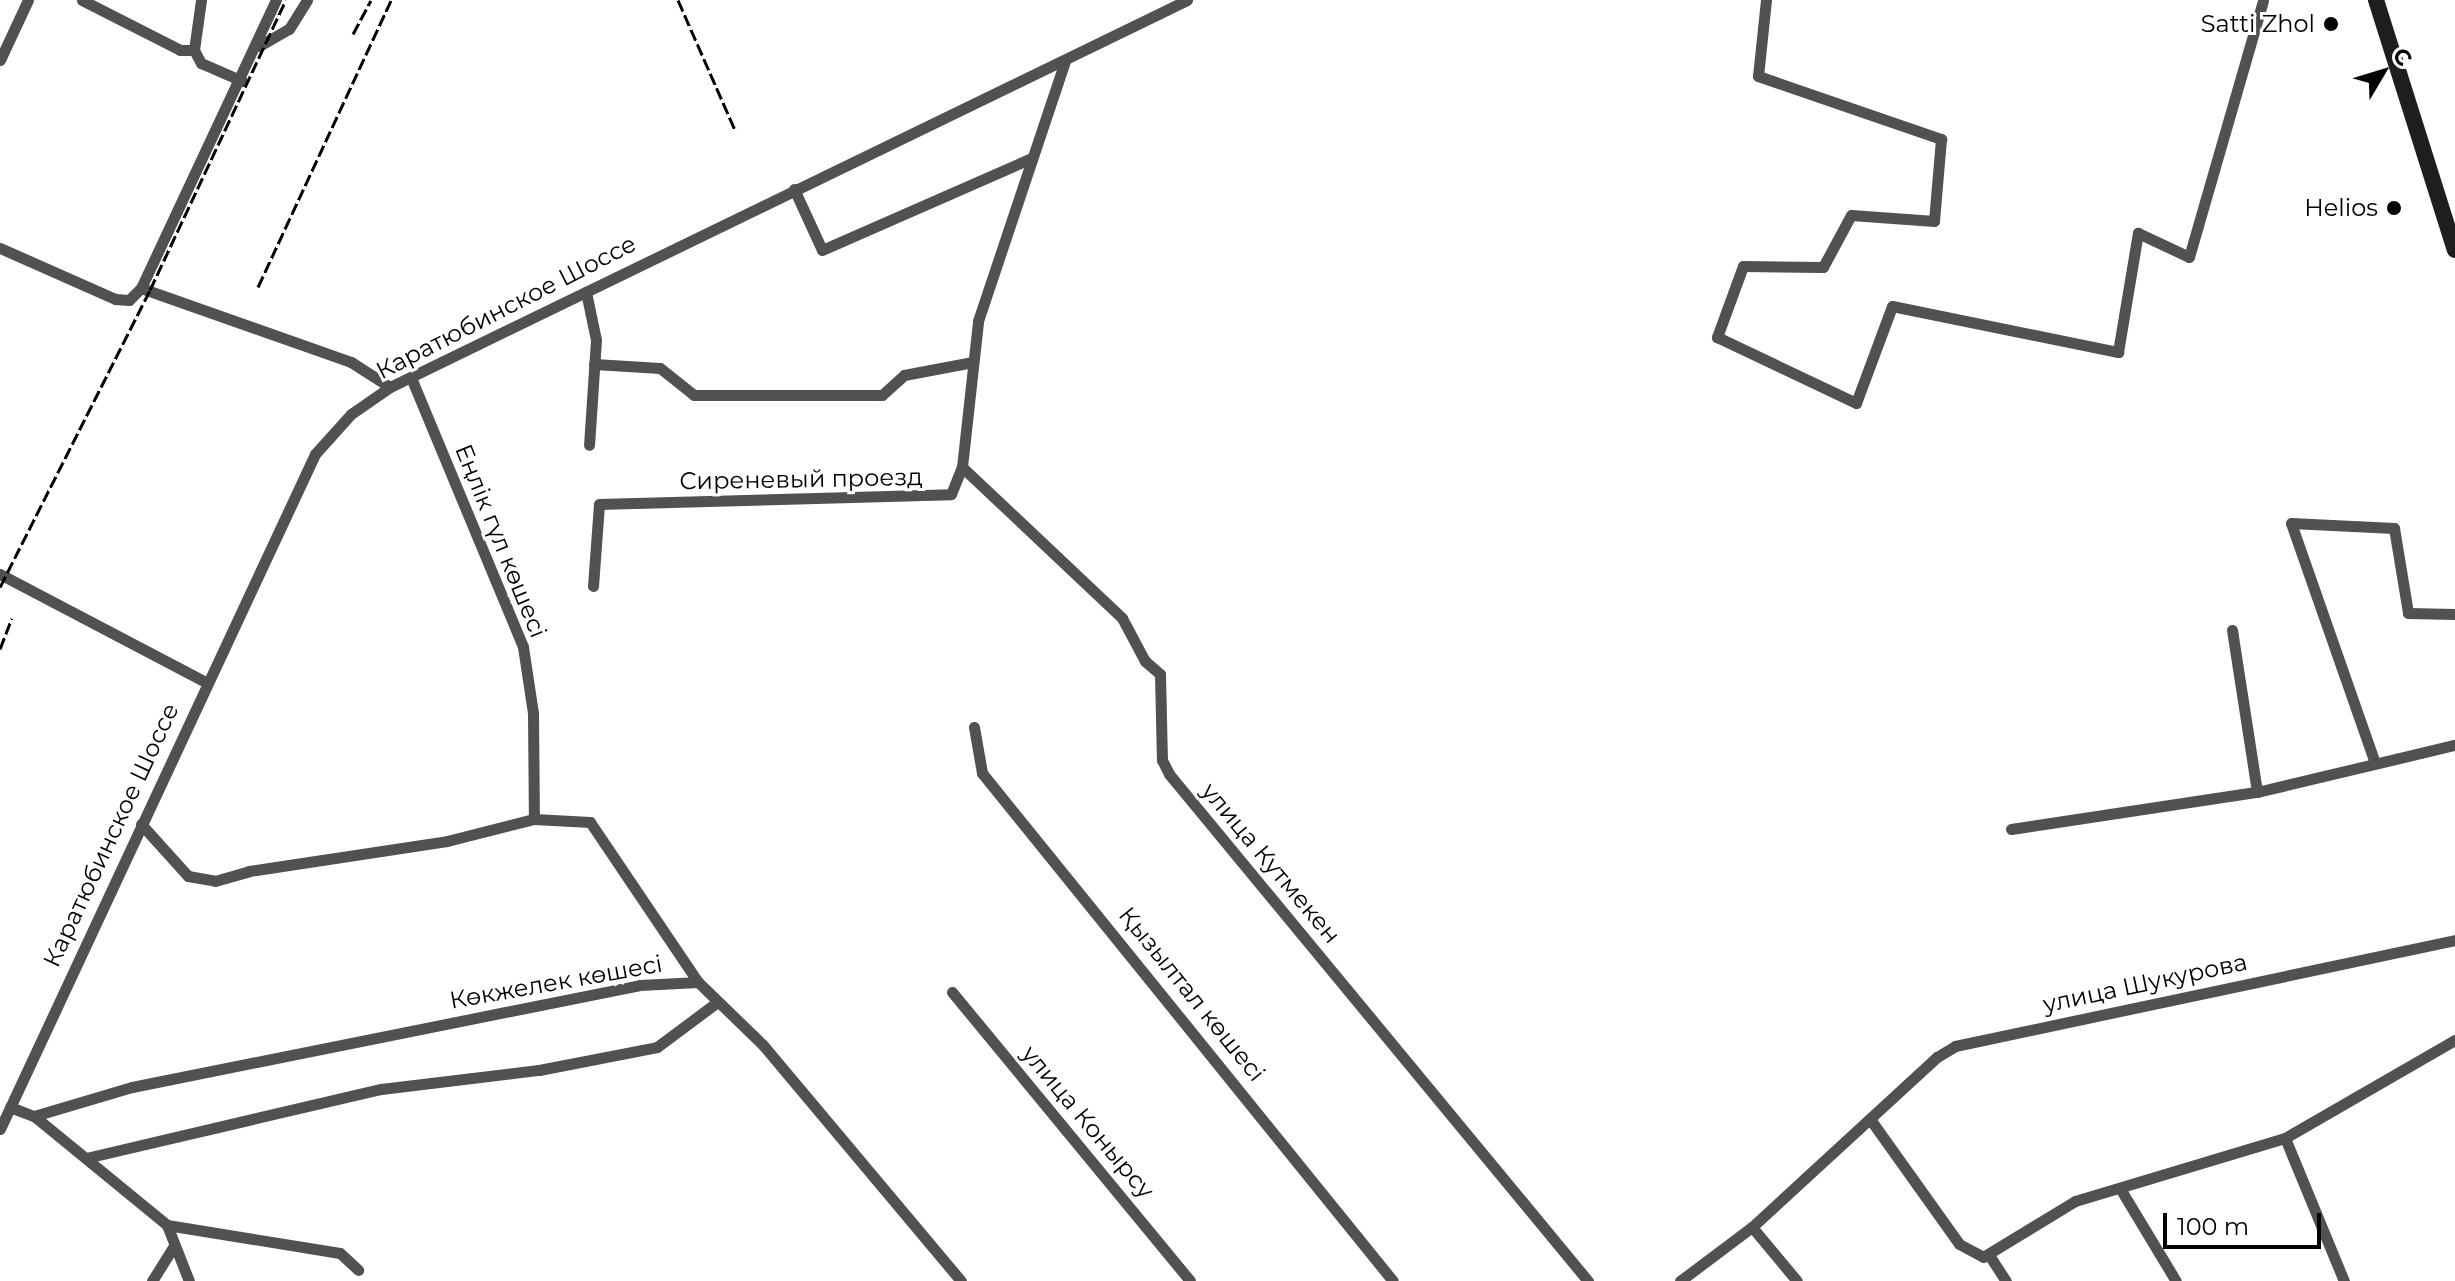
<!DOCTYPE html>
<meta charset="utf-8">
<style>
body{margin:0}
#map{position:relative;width:2455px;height:1281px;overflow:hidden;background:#fff;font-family:Montserrat,sans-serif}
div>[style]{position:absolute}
.minor>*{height:11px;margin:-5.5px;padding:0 5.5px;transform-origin:5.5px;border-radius:5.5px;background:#515151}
.secondary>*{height:16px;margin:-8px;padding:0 8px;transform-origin:8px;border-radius:8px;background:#1e1e1e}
.rail>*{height:3px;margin-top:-1.5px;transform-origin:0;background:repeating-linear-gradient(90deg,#000 0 12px,transparent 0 16px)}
.dots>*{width:22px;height:22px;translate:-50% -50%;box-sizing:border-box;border:4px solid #fff;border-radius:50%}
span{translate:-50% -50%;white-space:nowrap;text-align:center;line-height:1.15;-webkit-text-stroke:6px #fff;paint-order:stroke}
.poi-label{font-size:24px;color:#000}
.right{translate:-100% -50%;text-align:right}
.street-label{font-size:24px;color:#000}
.north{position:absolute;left:2343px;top:32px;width:80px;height:80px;-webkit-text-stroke:6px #fff;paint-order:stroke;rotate:52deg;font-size:22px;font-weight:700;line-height:32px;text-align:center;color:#000}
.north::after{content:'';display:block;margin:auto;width:28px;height:36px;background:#000;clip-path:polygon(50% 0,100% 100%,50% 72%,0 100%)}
.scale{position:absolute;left:2163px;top:1213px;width:158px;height:36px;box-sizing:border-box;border:4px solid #000;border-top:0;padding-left:10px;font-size:24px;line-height:28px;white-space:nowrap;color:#000;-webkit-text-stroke:6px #fff;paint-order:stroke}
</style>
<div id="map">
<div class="minor">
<i style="left:82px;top:0;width:110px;rotate:27deg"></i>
<i style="left:180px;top:50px;width:14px"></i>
<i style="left:1766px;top:0;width:76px;rotate:96deg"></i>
<i style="left:1758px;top:76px;width:194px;rotate:19deg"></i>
<i style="left:1941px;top:139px;width:82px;rotate:94.9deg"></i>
<i style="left:1934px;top:221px;width:83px;rotate:-175.9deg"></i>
<i style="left:1851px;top:215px;width:59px;rotate:118.3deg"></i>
<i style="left:1823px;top:267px;width:80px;rotate:-179.3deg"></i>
<i style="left:1743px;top:266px;width:76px;rotate:110.1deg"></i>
<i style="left:1717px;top:337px;width:154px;rotate:25.4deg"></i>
<i style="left:1856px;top:403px;width:103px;rotate:-69.6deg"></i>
<i style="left:1892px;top:306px;width:231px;rotate:11.5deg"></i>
<i style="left:2118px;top:352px;width:121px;rotate:-80.5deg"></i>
<i style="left:2138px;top:233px;width:56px;rotate:25.2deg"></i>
<i style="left:2189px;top:257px;width:267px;rotate:-73.9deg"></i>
<i style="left:259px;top:46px;width:34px;rotate:-30deg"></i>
<i style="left:289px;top:29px;width:34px;rotate:-58deg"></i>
<i style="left:194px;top:50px;width:15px;rotate:62deg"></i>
<i style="left:201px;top:63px;width:45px;rotate:23.7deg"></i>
<i style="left:194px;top:50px;width:50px;rotate:-82deg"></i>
<i style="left:0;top:60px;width:66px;rotate:-65deg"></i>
<i style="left:794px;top:189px;width:67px;rotate:65.3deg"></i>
<i style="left:822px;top:250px;width:229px;rotate:-23.7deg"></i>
<i style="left:0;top:248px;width:126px;rotate:23.9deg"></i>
<i style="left:115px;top:299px;width:14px;rotate:4deg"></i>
<i style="left:129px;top:300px;width:17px;rotate:-45deg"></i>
<i style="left:141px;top:288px;width:318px;rotate:-64.9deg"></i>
<i style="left:141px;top:288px;width:223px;rotate:19.4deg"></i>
<i style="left:351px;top:362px;width:46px;rotate:32.7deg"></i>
<i style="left:586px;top:292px;width:49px;rotate:78.2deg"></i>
<i style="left:596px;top:340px;width:105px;rotate:93.8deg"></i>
<i style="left:594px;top:364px;width:66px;rotate:3.5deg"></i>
<i style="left:660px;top:368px;width:43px;rotate:38.5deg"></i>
<i style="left:694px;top:395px;width:188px"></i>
<i style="left:882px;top:395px;width:30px;rotate:-42deg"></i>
<i style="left:904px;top:375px;width:70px;rotate:-10.7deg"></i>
<i style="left:412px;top:380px;width:289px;rotate:67.4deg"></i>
<i style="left:523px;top:647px;width:67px;rotate:81.4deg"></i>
<i style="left:533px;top:713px;width:106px;rotate:89.5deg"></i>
<i style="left:962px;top:467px;width:220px;rotate:43.3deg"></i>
<i style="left:1122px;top:618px;width:49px;rotate:61.9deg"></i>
<i style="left:1145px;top:661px;width:20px;rotate:41deg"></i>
<i style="left:1160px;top:674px;width:86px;rotate:88.7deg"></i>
<i style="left:1162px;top:760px;width:16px;rotate:63deg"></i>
<i style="left:1169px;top:774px;width:658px;rotate:50.43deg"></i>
<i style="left:0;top:574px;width:233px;rotate:27.7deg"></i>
<i style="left:593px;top:586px;width:82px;rotate:-85.8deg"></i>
<i style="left:599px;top:504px;width:352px;rotate:-1.6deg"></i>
<i style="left:951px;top:494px;width:29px;rotate:-68deg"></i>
<i style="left:962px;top:467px;width:147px;rotate:-83.7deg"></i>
<i style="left:978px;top:321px;width:274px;rotate:-71.5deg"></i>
<i style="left:2232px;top:630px;width:164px;rotate:81.2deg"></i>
<i style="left:2257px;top:792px;width:204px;rotate:-13.4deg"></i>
<i style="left:974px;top:727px;width:47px;rotate:80.1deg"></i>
<i style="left:982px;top:773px;width:653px;rotate:51.03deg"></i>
<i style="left:2375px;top:763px;width:254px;rotate:-109.3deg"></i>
<i style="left:2291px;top:523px;width:103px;rotate:2.8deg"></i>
<i style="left:2394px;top:528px;width:86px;rotate:80.6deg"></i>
<i style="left:2408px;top:613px;width:47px;rotate:1.2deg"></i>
<i style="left:141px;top:824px;width:70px;rotate:47.9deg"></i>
<i style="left:188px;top:876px;width:27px;rotate:10deg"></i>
<i style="left:215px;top:881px;width:35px;rotate:-16deg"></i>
<i style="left:249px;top:871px;width:200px;rotate:-8.6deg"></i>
<i style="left:447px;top:841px;width:90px;rotate:-14.2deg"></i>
<i style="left:534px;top:819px;width:56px;rotate:3.1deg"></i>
<i style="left:590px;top:822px;width:193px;rotate:56deg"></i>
<i style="left:2011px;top:829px;width:249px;rotate:-8.6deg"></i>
<i style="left:952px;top:992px;width:374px;rotate:50.5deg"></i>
<i style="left:10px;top:1107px;width:26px;rotate:21deg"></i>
<i style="left:34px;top:1116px;width:172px;rotate:39.3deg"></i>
<i style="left:167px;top:1225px;width:60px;rotate:68.6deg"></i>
<i style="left:34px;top:1116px;width:102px;rotate:-16.5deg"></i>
<i style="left:132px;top:1087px;width:518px;rotate:-11.35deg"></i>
<i style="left:640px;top:985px;width:58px;rotate:-3deg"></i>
<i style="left:698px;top:982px;width:91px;rotate:44.1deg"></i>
<i style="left:763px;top:1045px;width:308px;rotate:50deg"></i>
<i style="left:1870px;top:1119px;width:153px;rotate:54.5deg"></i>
<i style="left:1959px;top:1244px;width:27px;rotate:28deg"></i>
<i style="left:1983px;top:1257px;width:108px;rotate:-31.3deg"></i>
<i style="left:2075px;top:1201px;width:219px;rotate:-16.7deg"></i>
<i style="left:2285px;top:1138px;width:196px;rotate:-30deg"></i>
<i style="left:0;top:1129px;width:745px;rotate:-64.98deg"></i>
<i style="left:315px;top:454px;width:54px;rotate:-48deg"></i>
<i style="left:351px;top:414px;width:47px;rotate:-34.7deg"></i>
<i style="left:390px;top:387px;width:886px;rotate:-25.9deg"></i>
<i style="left:2285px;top:1138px;width:155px;rotate:67.6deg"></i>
<i style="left:86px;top:1158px;width:303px;rotate:-13.2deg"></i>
<i style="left:381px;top:1089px;width:159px;rotate:-6.9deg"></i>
<i style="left:539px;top:1070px;width:120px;rotate:-11deg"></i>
<i style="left:657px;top:1047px;width:74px;rotate:-36.7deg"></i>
<i style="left:2121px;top:1190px;width:106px;rotate:58.9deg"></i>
<i style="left:167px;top:1225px;width:175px;rotate:9.2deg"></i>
<i style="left:340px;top:1253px;width:25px;rotate:43deg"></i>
<i style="left:1752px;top:1227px;width:70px;rotate:50.2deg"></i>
<i style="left:1989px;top:1255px;width:31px;rotate:57deg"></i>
<i style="left:152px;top:1281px;width:39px;rotate:-58deg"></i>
<i style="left:1680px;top:1281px;width:90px;rotate:-36.9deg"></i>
<i style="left:1752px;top:1227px;width:251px;rotate:-42.6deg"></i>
<i style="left:1937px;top:1057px;width:21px;rotate:-31deg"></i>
<i style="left:1955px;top:1046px;width:511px;rotate:-11.97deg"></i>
</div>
<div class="secondary">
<i style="left:2376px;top:0;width:262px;rotate:72.5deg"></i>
</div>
<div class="rail">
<i style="left:678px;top:0;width:144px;rotate:66.3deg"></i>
<i style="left:353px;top:34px;width:38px;rotate:-62deg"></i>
<i style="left:258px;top:287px;width:316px;rotate:-65.1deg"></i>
<i style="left:0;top:587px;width:333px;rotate:-63.2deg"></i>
<i style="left:150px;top:290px;width:320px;rotate:-64.9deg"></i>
<i style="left:0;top:649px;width:33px;rotate:-69deg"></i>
</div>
<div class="dots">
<i style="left:2331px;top:24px;background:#000"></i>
<i style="left:2394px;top:208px;background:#000"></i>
</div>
<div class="poi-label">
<span class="right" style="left:2315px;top:24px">Satti Zhol</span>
<span class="right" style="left:2378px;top:208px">Helios</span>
</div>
<div class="street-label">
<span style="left:506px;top:307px;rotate:-27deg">Каратюбинское Шоссе</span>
<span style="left:801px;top:479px;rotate:-1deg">Сиреневый проезд</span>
<span style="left:501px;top:541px;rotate:68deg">Еңлік гүл көшесі</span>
<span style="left:111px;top:835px;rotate:-65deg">Каратюбинское Шоссе</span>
<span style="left:1271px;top:863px;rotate:50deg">улица Кутмекен</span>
<span style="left:556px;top:982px;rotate:-10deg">Көкжелек көшесі</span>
<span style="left:2145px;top:983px;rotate:-12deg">улица Шукурова</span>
<span style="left:1192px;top:994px;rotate:51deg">Қызылтал көшесі</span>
<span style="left:1088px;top:1122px;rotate:50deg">улица Конырсу</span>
</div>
<div class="north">С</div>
<div class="scale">100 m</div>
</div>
